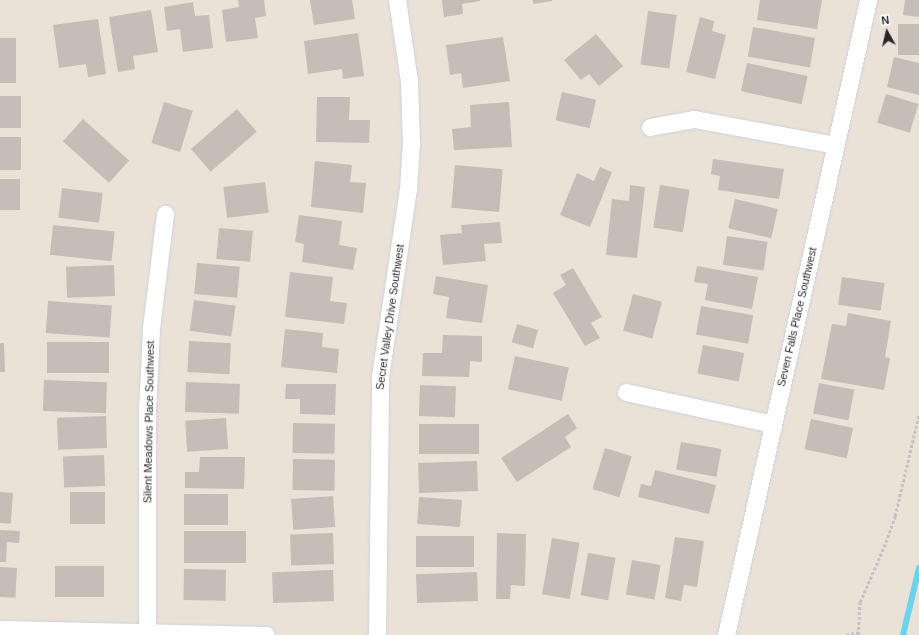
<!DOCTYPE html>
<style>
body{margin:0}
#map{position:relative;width:919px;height:635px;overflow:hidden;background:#eae1d7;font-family:Arial,sans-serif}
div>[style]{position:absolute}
.stream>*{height:6px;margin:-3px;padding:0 3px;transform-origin:3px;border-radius:3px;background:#67d4f0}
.building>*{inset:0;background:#c5beb7;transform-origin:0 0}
.path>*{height:2.5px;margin-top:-1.25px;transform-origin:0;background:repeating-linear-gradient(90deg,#c3c3c3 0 3px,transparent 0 5px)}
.roads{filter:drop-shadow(0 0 1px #cdd2e1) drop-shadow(0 0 1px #cdd2e1)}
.minor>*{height:17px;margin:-8.5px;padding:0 8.5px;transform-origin:8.5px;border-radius:8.5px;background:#fff}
span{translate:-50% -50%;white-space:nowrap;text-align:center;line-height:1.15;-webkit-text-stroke:4px #fff;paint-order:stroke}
.street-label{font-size:11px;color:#272727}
.north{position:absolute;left:867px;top:12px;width:40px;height:40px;-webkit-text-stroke:3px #fff;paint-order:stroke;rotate:352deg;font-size:11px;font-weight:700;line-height:16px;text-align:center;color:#272727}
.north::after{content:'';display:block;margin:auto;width:14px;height:18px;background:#272727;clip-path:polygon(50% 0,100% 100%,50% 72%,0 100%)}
</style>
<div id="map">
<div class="stream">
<i style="left:903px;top:635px;width:69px;rotate:-76.6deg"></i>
</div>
<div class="building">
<i style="clip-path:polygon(238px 0,264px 0,266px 16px,255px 18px,258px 38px,226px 42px,222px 10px,239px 7px)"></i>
<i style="clip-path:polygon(310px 0,352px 0,355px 19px,314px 25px)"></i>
<i style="clip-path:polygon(442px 0,480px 0,480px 1px,462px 4px,463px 14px,444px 17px)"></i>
<i style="clip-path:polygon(533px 0,552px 0,552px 1px,533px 4px)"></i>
<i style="clip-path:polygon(760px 0,822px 0,817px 29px,757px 20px)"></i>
<i style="clip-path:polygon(905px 0,919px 0,919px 17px,903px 15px)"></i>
<i style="clip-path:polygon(193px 2px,195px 16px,209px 15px,213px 48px,183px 52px,180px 29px,167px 31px,164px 7px)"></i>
<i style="clip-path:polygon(151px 10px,158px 52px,133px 56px,135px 69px,118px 72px,109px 17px)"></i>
<i style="left:648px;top:11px;width:29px;height:54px;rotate:8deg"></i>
<i style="clip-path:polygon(700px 17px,714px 21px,712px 31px,726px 35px,715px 79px,686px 72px)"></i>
<i style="clip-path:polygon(98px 19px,106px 74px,88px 77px,86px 64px,59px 68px,53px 25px)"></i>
<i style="left:898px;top:24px;width:21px;height:31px"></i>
<i style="left:753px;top:27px;width:63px;height:30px;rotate:10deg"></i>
<i style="clip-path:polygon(358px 33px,364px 76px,343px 79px,342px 69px,308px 74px,304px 41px)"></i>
<i style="clip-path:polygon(596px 34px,623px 66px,599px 86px,589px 74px,581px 80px,564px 60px)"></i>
<i style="clip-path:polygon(503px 37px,510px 81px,463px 88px,461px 73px,450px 75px,446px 45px)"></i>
<i style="left:0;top:38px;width:16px;height:45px"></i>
<i style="clip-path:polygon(894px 57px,919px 63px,919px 95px,887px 87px)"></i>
<i style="left:747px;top:63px;width:62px;height:29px;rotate:12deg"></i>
<i style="left:562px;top:92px;width:35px;height:29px;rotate:13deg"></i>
<i style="left:886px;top:94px;width:34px;height:30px;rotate:17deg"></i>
<i style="left:0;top:96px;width:21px;height:32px"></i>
<i style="clip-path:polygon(317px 97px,350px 97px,349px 120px,370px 120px,369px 143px,316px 142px)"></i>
<i style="left:164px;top:102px;width:30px;height:43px;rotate:17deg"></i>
<i style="clip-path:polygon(509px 102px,512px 147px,454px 150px,452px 129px,471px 127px,470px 105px)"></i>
<i style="left:237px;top:109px;width:30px;height:61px;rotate:49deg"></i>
<i style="left:83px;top:119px;width:62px;height:30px;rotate:42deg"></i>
<i style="left:0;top:137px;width:21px;height:33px"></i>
<i style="clip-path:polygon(713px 159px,784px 169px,779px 199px,718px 190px,720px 176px,711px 174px)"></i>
<i style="clip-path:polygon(315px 161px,352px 165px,350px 182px,366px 183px,363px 213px,311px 207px)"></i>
<i style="left:455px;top:165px;width:48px;height:43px;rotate:5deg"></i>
<i style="clip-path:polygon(600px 167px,612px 172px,590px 227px,560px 215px,577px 173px,594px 181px)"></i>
<i style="left:20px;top:179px;width:31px;height:20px;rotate:90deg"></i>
<i style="left:265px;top:182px;width:31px;height:42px;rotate:83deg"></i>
<i style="clip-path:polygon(630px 185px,645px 187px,637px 258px,606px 255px,612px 199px,629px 201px)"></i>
<i style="left:660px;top:185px;width:30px;height:43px;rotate:9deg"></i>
<i style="left:62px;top:188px;width:41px;height:30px;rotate:7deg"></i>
<i style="left:735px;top:199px;width:44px;height:30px;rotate:13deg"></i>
<i style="clip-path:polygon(299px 215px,342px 221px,339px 245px,357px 248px,353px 270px,302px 262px,304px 244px,295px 242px)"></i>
<i style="clip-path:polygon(500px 222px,502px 243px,484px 244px,486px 261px,443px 265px,440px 235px,462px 233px,461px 225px)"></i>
<i style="left:53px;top:225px;width:62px;height:30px;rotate:6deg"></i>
<i style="left:219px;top:228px;width:34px;height:31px;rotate:5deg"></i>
<i style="left:727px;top:236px;width:41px;height:29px;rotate:8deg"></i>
<i style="left:197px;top:263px;width:43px;height:31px;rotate:5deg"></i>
<i style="left:114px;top:265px;width:31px;height:48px;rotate:88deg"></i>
<i style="clip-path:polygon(697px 266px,758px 277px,752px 309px,705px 300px,708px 284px,694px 282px)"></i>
<i style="clip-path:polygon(573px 268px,602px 317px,591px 323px,600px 338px,585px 346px,553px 293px,566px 285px,560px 275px)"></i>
<i style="clip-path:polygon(290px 272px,333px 277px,330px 301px,347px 303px,344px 324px,285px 317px)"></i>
<i style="clip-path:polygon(436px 276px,488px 285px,482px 323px,446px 318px,449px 297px,433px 294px)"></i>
<i style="left:842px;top:277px;width:43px;height:28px;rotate:8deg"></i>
<i style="left:633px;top:294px;width:30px;height:38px;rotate:15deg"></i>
<i style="left:194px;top:300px;width:42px;height:31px;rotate:8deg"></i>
<i style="left:48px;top:301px;width:64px;height:32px;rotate:4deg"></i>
<i style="left:701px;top:306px;width:53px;height:29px;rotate:10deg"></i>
<i style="clip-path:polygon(848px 313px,891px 321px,885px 357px,890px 358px,884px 390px,821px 379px,832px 324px,846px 326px)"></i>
<i style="left:517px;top:324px;width:22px;height:19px;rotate:16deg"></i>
<i style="clip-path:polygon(285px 329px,323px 333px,322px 347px,339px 349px,337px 373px,281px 367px)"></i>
<i style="clip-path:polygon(443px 335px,482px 336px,482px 362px,470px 361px,469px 377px,422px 376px,423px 353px,442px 353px)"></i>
<i style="left:189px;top:341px;width:42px;height:31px;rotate:3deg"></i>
<i style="left:47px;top:342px;width:62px;height:31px"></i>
<i style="clip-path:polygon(0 343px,4px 343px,5px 372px,0 372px)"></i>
<i style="left:703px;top:345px;width:42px;height:29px;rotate:11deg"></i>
<i style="left:515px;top:356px;width:55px;height:34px;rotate:12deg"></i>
<i style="left:44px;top:380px;width:63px;height:31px;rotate:2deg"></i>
<i style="left:186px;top:382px;width:54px;height:30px;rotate:2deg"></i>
<i style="left:819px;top:383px;width:36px;height:31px;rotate:11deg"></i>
<i style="clip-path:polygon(286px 384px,336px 384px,335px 415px,300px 414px,300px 399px,285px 399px)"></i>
<i style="left:420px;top:385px;width:36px;height:31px;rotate:2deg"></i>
<i style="clip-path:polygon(568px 414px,577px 428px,565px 437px,571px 447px,517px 482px,501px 458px)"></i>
<i style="left:106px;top:416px;width:32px;height:49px;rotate:88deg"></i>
<i style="left:226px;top:418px;width:31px;height:41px;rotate:86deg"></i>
<i style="left:811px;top:419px;width:43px;height:31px;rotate:12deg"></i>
<i style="left:293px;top:423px;width:42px;height:30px;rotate:1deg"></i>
<i style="left:419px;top:424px;width:60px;height:30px"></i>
<i style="left:681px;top:442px;width:41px;height:28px;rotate:10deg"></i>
<i style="left:605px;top:448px;width:28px;height:43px;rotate:17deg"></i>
<i style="left:104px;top:455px;width:31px;height:41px;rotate:88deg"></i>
<i style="clip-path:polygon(200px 457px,245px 457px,244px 489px,185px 488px,185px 472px,199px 472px)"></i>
<i style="left:293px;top:459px;width:42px;height:31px;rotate:1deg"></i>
<i style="left:477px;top:461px;width:30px;height:59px;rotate:88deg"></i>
<i style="clip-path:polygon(655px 470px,716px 485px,709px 514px,638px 497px,641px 484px,651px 486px)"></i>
<i style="left:0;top:492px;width:13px;height:31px;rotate:4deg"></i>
<i style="left:105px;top:492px;width:32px;height:35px;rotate:90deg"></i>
<i style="left:228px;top:494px;width:31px;height:44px;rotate:90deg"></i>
<i style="left:333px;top:496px;width:31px;height:42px;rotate:86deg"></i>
<i style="left:419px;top:497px;width:43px;height:27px;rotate:4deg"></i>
<i style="clip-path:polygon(0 530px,20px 531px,19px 543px,7px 542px,6px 562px,0 562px)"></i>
<i style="left:184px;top:531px;width:62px;height:32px"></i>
<i style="left:333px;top:533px;width:31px;height:43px;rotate:88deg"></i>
<i style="clip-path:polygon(497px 533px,526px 534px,525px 586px,511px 585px,510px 599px,496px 599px)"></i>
<i style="left:416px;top:536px;width:58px;height:31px"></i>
<i style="clip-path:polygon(675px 537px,704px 541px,697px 587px,684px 585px,681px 601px,665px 598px)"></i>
<i style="left:552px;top:538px;width:28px;height:57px;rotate:10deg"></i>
<i style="left:588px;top:553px;width:28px;height:43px;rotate:10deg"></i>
<i style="left:632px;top:560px;width:29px;height:35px;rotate:10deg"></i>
<i style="left:104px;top:566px;width:31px;height:49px;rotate:90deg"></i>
<i style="left:0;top:567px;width:17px;height:30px;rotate:3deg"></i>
<i style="left:184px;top:569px;width:42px;height:31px;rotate:1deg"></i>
<i style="left:333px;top:570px;width:31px;height:61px;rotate:88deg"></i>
<i style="left:477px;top:572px;width:29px;height:61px;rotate:88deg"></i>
</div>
<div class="path">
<i style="left:846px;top:635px;width:12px;rotate:-14deg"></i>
<i style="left:858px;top:635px;width:33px;rotate:-87deg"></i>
<i style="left:860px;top:602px;width:60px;rotate:-66.4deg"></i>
<i style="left:884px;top:547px;width:33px;rotate:-70deg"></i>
<i style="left:895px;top:516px;width:105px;rotate:-76.8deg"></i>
</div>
<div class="roads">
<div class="minor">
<i style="left:650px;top:127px;width:45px;rotate:-10.3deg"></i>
<i style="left:694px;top:119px;width:144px;rotate:10.4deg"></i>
<i style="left:626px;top:392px;width:150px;rotate:12.3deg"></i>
<i style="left:0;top:629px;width:266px;rotate:1.3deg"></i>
<i style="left:147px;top:631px;width:220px;rotate:-90deg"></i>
<i style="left:147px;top:411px;width:83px;rotate:-87.2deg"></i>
<i style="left:151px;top:328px;width:115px;rotate:-83deg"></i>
<i style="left:377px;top:635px;width:259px;rotate:-89.3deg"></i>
<i style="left:380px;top:376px;width:189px;rotate:-81.5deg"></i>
<i style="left:408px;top:189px;width:46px;rotate:-86.3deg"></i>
<i style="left:411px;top:143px;width:62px;rotate:-91.8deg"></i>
<i style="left:409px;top:81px;width:82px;rotate:-98.4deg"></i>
<i style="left:726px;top:635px;width:651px;rotate:-77.39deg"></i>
</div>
</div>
<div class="street-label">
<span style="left:390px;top:317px;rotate:-82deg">Secret Valley Drive Southwest</span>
<span style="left:797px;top:317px;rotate:-77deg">Seven Falls Place Southwest</span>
<span style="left:149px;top:422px;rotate:-89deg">Silent Meadows Place Southwest</span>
</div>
<div class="north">N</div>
</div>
